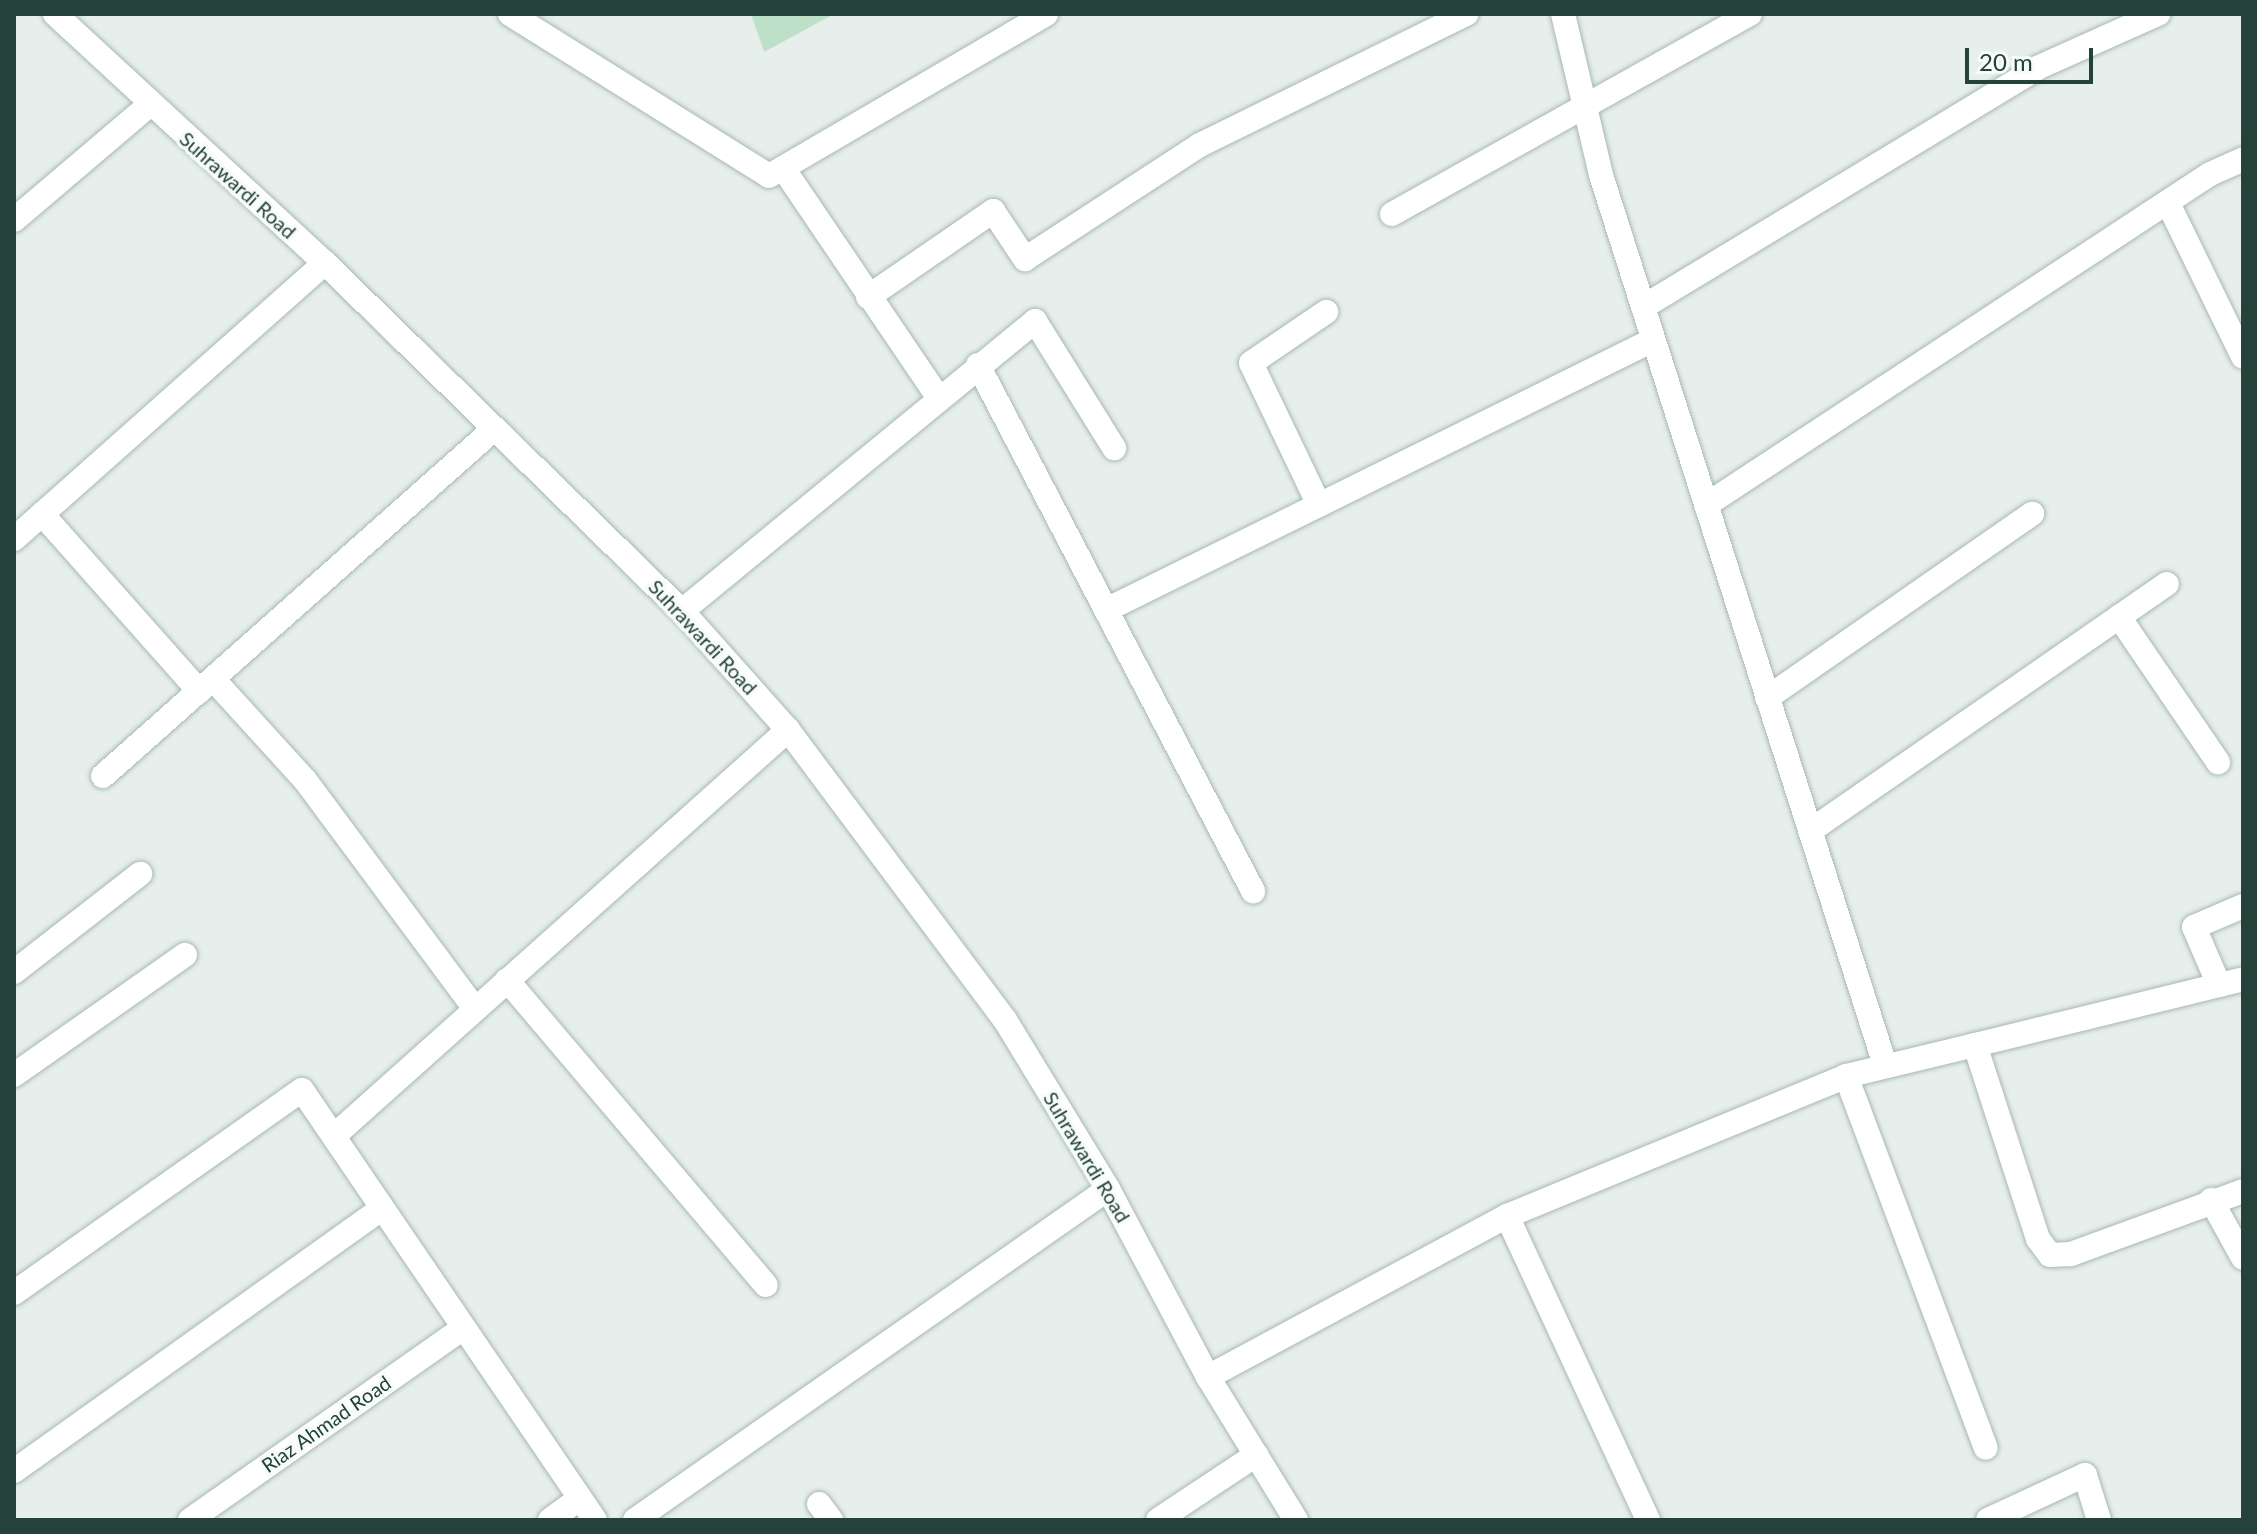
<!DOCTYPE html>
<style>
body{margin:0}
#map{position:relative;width:2257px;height:1534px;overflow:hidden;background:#e6efeb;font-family:Lato,sans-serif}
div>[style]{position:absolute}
.green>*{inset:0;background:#bfe0c8}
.roads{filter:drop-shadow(0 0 2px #a8b8b2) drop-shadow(0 0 2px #a8b8b2)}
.minor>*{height:24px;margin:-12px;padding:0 12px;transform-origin:12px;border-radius:12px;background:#fff}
span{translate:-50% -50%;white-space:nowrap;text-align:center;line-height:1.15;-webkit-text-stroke:7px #f7fbf9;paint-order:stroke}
.street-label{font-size:20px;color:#24423a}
.frame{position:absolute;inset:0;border:16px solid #24423a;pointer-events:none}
.scale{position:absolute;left:1965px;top:48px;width:128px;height:36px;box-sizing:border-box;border:4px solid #24423a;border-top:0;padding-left:10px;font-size:24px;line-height:28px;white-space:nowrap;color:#24423a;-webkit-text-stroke:6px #f7fbf9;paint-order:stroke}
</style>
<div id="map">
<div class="green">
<i style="clip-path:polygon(751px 14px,834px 14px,764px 52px)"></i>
</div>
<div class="roads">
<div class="minor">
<i style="left:55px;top:14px;width:367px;rotate:42.7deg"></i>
<i style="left:325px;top:263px;width:499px;rotate:44.3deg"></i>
<i style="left:682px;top:611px;width:159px;rotate:48.3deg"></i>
<i style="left:788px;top:730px;width:362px;rotate:53.2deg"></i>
<i style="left:1005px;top:1020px;width:198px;rotate:58.6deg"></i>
<i style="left:1108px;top:1189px;width:213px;rotate:62deg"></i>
<i style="left:1208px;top:1377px;width:168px;rotate:58.4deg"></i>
<i style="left:510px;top:14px;width:305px;rotate:32deg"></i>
<i style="left:769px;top:176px;width:321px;rotate:-30.3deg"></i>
<i style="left:1563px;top:14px;width:165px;rotate:76.7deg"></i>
<i style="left:1601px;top:175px;width:934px;rotate:72.3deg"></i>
<i style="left:783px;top:168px;width:277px;rotate:55.9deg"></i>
<i style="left:2168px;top:203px;width:171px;rotate:64deg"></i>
<i style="left:1392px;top:214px;width:410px;rotate:-29.2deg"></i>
<i style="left:14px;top:220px;width:177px;rotate:-40.4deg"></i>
<i style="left:868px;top:297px;width:152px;rotate:-34.5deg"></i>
<i style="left:993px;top:211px;width:58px;rotate:56.3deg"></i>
<i style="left:1025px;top:259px;width:209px;rotate:-33.1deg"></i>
<i style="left:1200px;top:145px;width:297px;rotate:-26.2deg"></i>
<i style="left:1643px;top:307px;width:461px;rotate:-31.2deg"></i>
<i style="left:2037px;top:68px;width:133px;rotate:-24.1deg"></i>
<i style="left:978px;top:365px;width:594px;rotate:62.4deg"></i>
<i style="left:1319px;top:505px;width:157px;rotate:-115.6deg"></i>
<i style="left:1251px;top:363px;width:91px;rotate:-34.2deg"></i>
<i style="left:1706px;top:505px;width:603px;rotate:-33.29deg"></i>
<i style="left:2210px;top:174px;width:36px;rotate:-24deg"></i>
<i style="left:42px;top:514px;width:237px;rotate:48.4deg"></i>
<i style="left:14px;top:539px;width:416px;rotate:-41.6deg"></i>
<i style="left:1106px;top:610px;width:610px;rotate:-26.27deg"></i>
<i style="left:682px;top:611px;width:457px;rotate:-39.4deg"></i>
<i style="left:1035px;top:321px;width:150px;rotate:58.1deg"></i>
<i style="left:2119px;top:617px;width:176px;rotate:55.7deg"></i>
<i style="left:213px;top:679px;width:137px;rotate:47.7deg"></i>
<i style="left:305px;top:780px;width:285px;rotate:53.4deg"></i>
<i style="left:1767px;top:698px;width:323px;rotate:-34.8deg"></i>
<i style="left:103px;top:776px;width:523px;rotate:-41.59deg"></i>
<i style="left:1810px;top:831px;width:434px;rotate:-34.7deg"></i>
<i style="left:14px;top:972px;width:160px;rotate:-37.9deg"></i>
<i style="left:507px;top:980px;width:400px;rotate:49.7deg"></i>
<i style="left:2219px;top:985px;width:63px;rotate:-113.3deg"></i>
<i style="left:2194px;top:927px;width:53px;rotate:-23.2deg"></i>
<i style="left:1975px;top:1045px;width:276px;rotate:-13.8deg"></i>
<i style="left:14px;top:1075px;width:209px;rotate:-35.1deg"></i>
<i style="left:1846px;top:1076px;width:397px;rotate:69.4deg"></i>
<i style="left:335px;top:1135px;width:608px;rotate:-41.8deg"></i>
<i style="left:2211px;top:1200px;width:66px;rotate:61.1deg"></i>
<i style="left:1507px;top:1216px;width:335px;rotate:65.1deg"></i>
<i style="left:14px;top:1293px;width:352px;rotate:-35.2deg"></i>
<i style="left:302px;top:1090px;width:520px;rotate:55.73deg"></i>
<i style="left:1208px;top:1377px;width:340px;rotate:-28.3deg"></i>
<i style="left:1507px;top:1216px;width:367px;rotate:-22.4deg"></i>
<i style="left:1846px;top:1076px;width:133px;rotate:-13.5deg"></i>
<i style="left:1975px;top:1045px;width:204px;rotate:72deg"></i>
<i style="left:2038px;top:1239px;width:20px;rotate:53deg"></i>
<i style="left:2050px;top:1255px;width:21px;rotate:-3deg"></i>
<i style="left:2071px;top:1254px;width:183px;rotate:-20.1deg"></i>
<i style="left:14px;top:1471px;width:451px;rotate:-35.5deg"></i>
<i style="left:819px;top:1504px;width:20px;rotate:53deg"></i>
<i style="left:190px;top:1520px;width:334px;rotate:-35.1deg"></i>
<i style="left:550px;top:1520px;width:37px;rotate:-36deg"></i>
<i style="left:635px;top:1520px;width:577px;rotate:-34.98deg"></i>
<i style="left:1158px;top:1520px;width:118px;rotate:-33.6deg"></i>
<i style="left:1988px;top:1520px;width:107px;rotate:-24.9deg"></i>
<i style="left:2085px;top:1475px;width:47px;rotate:72.7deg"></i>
</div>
</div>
<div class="street-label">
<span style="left:238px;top:185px;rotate:42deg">Suhrawardi Road</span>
<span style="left:703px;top:637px;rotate:47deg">Suhrawardi Road</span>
<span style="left:1087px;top:1157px;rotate:59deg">Suhrawardi Road</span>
<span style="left:326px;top:1424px;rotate:-35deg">Riaz Ahmad Road</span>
</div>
<div class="frame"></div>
<div class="scale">20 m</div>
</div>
